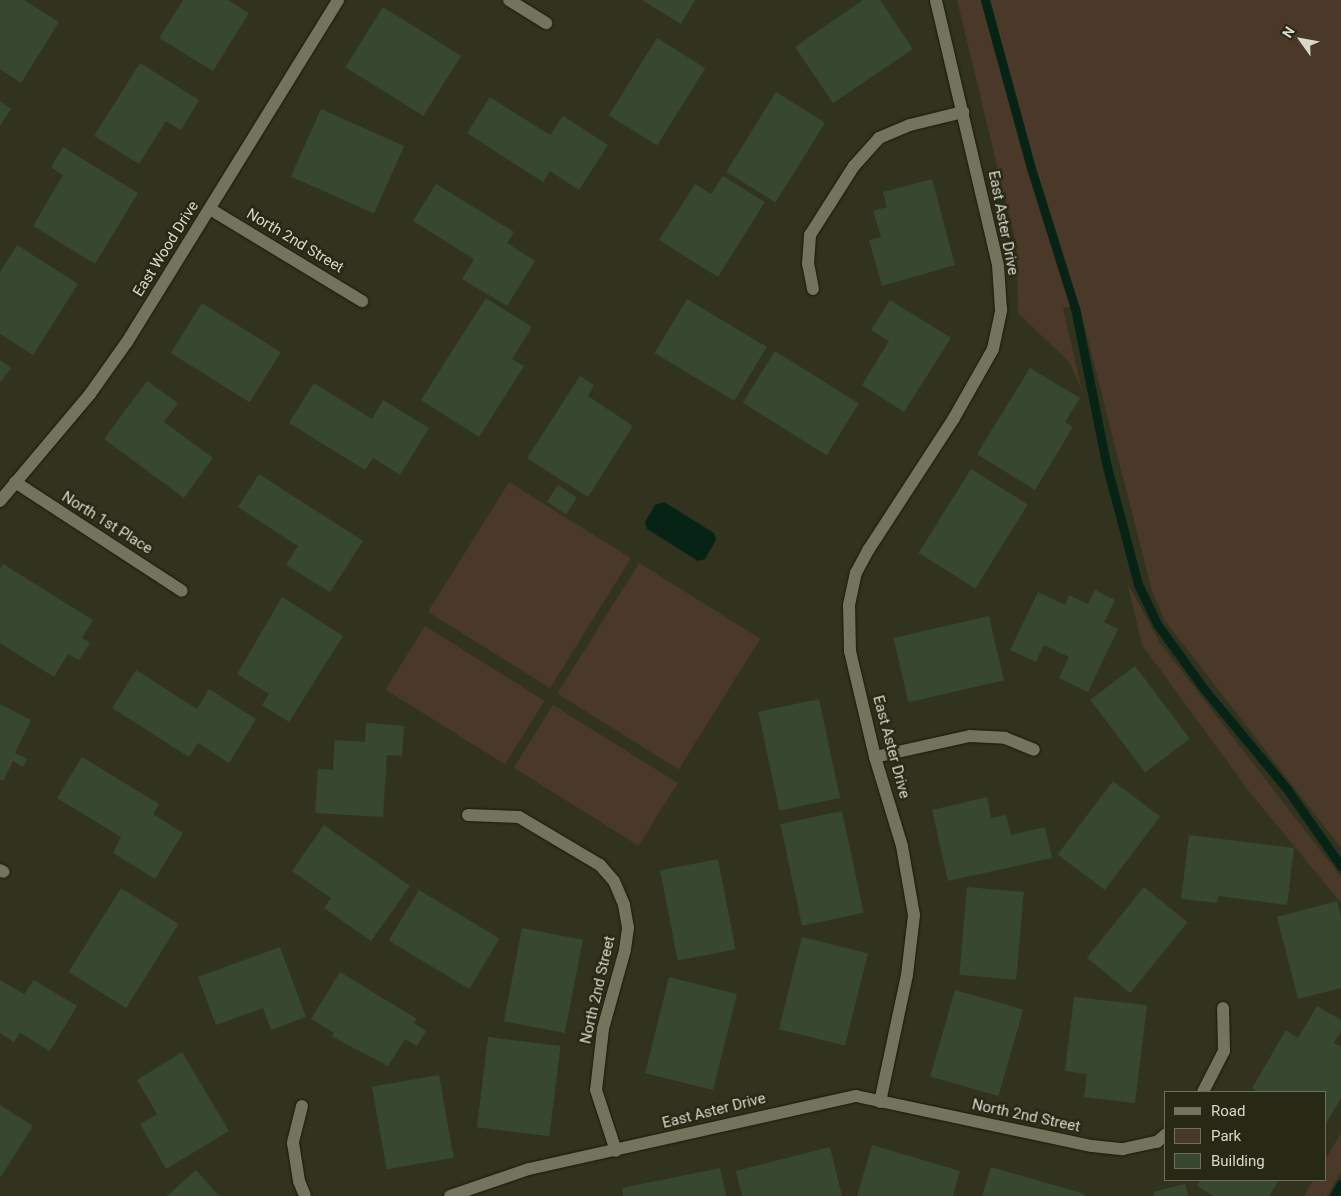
<!DOCTYPE html>
<style>
body{margin:0}
#map{position:relative;width:1341px;height:1196px;overflow:hidden;background:#31331e;font-family:Roboto,sans-serif}
div>[style]{position:absolute}
.green>*{inset:0;background:#4a3828;transform-origin:0 0}
.water>*{inset:0;background:#062316}
.stream>*{height:9px;margin:-4.5px;padding:0 4.5px;transform-origin:4.5px;border-radius:4.5px;background:#062316}
.building>*{inset:0;background:#374730;transform-origin:0 0}
.roads{filter:drop-shadow(0 0 1px #191a07) drop-shadow(0 0 1px #191a07)}
.minor>*{height:12px;margin:-6px;padding:0 6px;transform-origin:6px;border-radius:6px;background:#72745e}
span{translate:-50% -50%;white-space:nowrap;text-align:center;line-height:1.15;-webkit-text-stroke:5px #282915;paint-order:stroke}
.street-label{font-size:15px;color:#d8d9cc}
.legend{position:absolute;left:1164px;top:1091px;width:162px;height:90px;box-sizing:border-box;background:#282915;border:1px solid #6e6f5e;margin:0;padding:6px 9px;list-style:none;font-size:15px;color:#d8d9cc}
.legend li{display:flex;align-items:center;gap:10px;height:25px}
.legend b{width:25px;border:1px solid #6e6f5e}
.north{position:absolute;left:1276px;top:15px;width:50px;height:50px;-webkit-text-stroke:4px #282915;paint-order:stroke;rotate:302deg;font-size:14px;font-weight:700;line-height:20px;text-align:center;color:#d8d9cc}
.north::after{content:'';display:block;margin:auto;width:18px;height:22px;background:#d8d9cc;clip-path:polygon(50% 0,100% 100%,50% 72%,0 100%)}
</style>
<div id="map">
<div class="green">
<i style="clip-path:polygon(957px 0,1341px 0,1341px 848px,1165px 621px,1152px 591px,1079px 305px,1063px 308px,1082px 391px,1070px 363px,1018px 313px,1017px 248px)"></i>
<i style="left:509px;top:482px;width:144px;height:153px;rotate:32deg"></i>
<i style="left:639px;top:563px;width:143px;height:154px;rotate:32deg"></i>
<i style="clip-path:polygon(1127px 582px,1160px 643px,1341px 877px,1341px 903px,1248px 790px,1142px 645px)"></i>
<i style="left:425px;top:626px;width:141px;height:75px;rotate:32deg"></i>
<i style="left:553px;top:705px;width:147px;height:74px;rotate:32deg"></i>
<i style="clip-path:polygon(1341px 1133px,1341px 1172px,1327px 1196px,1304px 1196px,1313px 1180px,1325px 1180px,1325px 1160px)"></i>
</div>
<div class="water">
<i style="clip-path:polygon(664px 502px,714px 533px,716px 540px,705px 559px,698px 561px,647px 529px,645px 522px,655px 505px)"></i>
</div>
<div class="stream">
<i style="left:985px;top:0;width:174px;rotate:74.7deg"></i>
<i style="left:1031px;top:168px;width:147px;rotate:72.6deg"></i>
<i style="left:1075px;top:308px;width:158px;rotate:78.7deg"></i>
<i style="left:1106px;top:463px;width:125px;rotate:75.2deg"></i>
<i style="left:1138px;top:584px;width:44px;rotate:64.6deg"></i>
<i style="left:1157px;top:624px;width:80px;rotate:54.1deg"></i>
<i style="left:1204px;top:689px;width:130px;rotate:50.3deg"></i>
<i style="left:1287px;top:789px;width:94px;rotate:55deg"></i>
<i style="left:1334px;top:1196px;width:14px;rotate:-60deg"></i>
</div>
<div class="building">
<i style="clip-path:polygon(0 0,24px 0,59px 22px,21px 83px,0 69px)"></i>
<i style="clip-path:polygon(183px 0,228px 0,249px 13px,213px 71px,159px 38px)"></i>
<i style="clip-path:polygon(642px 0,695px 0,681px 24px)"></i>
<i style="clip-path:polygon(863px 0,880px 0,913px 49px,833px 103px,795px 47px)"></i>
<i style="left:383px;top:7px;width:92px;height:71px;rotate:32deg"></i>
<i style="left:657px;top:38px;width:57px;height:91px;rotate:32deg"></i>
<i style="clip-path:polygon(140px 63px,199px 100px,181px 130px,166px 121px,139px 164px,94px 136px)"></i>
<i style="left:776px;top:92px;width:58px;height:94px;rotate:32deg"></i>
<i style="clip-path:polygon(490px 97px,550px 135px,563px 116px,608px 145px,579px 190px,550px 171px,543px 182px,467px 133px)"></i>
<i style="clip-path:polygon(0 101px,11px 109px,0 126px)"></i>
<i style="left:321px;top:109px;width:91px;height:74px;rotate:24deg"></i>
<i style="clip-path:polygon(63px 147px,138px 193px,95px 264px,33px 226px,63px 175px,51px 167px)"></i>
<i style="clip-path:polygon(723px 176px,765px 202px,718px 277px,659px 240px,695px 184px,711px 194px)"></i>
<i style="clip-path:polygon(932px 179px,955px 265px,882px 286px,869px 240px,881px 237px,873px 211px,887px 207px,883px 192px)"></i>
<i style="clip-path:polygon(436px 184px,514px 232px,507px 243px,535px 261px,507px 306px,462px 279px,474px 259px,413px 221px)"></i>
<i style="clip-path:polygon(17px 245px,78px 284px,33px 355px,0 334px,0 272px)"></i>
<i style="clip-path:polygon(486px 298px,532px 327px,512px 359px,524px 366px,479px 437px,421px 400px)"></i>
<i style="left:687px;top:299px;width:93px;height:63px;rotate:31deg"></i>
<i style="clip-path:polygon(890px 300px,951px 338px,904px 412px,862px 385px,889px 341px,871px 330px)"></i>
<i style="left:202px;top:303px;width:93px;height:59px;rotate:32deg"></i>
<i style="left:775px;top:351px;width:99px;height:61px;rotate:32deg"></i>
<i style="clip-path:polygon(0 360px,11px 368px,0 383px)"></i>
<i style="clip-path:polygon(1030px 368px,1080px 398px,1065px 422px,1073px 427px,1035px 490px,977px 454px)"></i>
<i style="clip-path:polygon(580px 376px,594px 385px,588px 396px,633px 426px,588px 497px,527px 458px)"></i>
<i style="clip-path:polygon(147px 381px,178px 403px,164px 422px,213px 458px,184px 498px,104px 439px)"></i>
<i style="clip-path:polygon(314px 383px,372px 419px,383px 400px,429px 428px,400px 475px,373px 458px,365px 470px,289px 423px)"></i>
<i style="left:971px;top:469px;width:67px;height:99px;rotate:32deg"></i>
<i style="clip-path:polygon(259px 474px,363px 541px,330px 592px,286px 565px,298px 546px,238px 507px)"></i>
<i style="left:558px;top:485px;width:23px;height:20px;rotate:34deg"></i>
<i style="clip-path:polygon(3px 564px,93px 620px,82px 638px,90px 643px,79px 660px,68px 654px,54px 677px,0 643px,0 569px)"></i>
<i style="clip-path:polygon(1095px 590px,1115px 600px,1104px 622px,1118px 629px,1088px 692px,1059px 678px,1069px 657px,1044px 645px,1036px 662px,1010px 650px,1038px 592px,1065px 605px,1069px 595px,1088px 604px)"></i>
<i style="clip-path:polygon(282px 597px,343px 636px,289px 722px,262px 705px,269px 694px,237px 674px)"></i>
<i style="left:989px;top:616px;width:66px;height:98px;rotate:77deg"></i>
<i style="left:1135px;top:666px;width:91px;height:56px;rotate:53deg"></i>
<i style="clip-path:polygon(136px 670px,197px 709px,209px 689px,256px 719px,229px 763px,198px 743px,189px 757px,112px 708px)"></i>
<i style="left:819px;top:699px;width:101px;height:62px;rotate:78deg"></i>
<i style="clip-path:polygon(0 704px,31px 720px,15px 753px,27px 759px,23px 767px,13px 761px,3px 781px,0 779px)"></i>
<i style="clip-path:polygon(366px 723px,404px 726px,402px 756px,387px 755px,383px 817px,315px 813px,318px 769px,333px 770px,335px 740px,365px 742px)"></i>
<i style="clip-path:polygon(82px 757px,159px 804px,153px 814px,183px 833px,155px 879px,113px 853px,121px 837px,57px 798px)"></i>
<i style="left:1113px;top:781px;width:59px;height:92px;rotate:37deg"></i>
<i style="clip-path:polygon(987px 797px,991px 818px,1006px 815px,1011px 835px,1045px 827px,1052px 858px,948px 881px,932px 810px)"></i>
<i style="left:842px;top:811px;width:104px;height:63px;rotate:78deg"></i>
<i style="clip-path:polygon(324px 825px,410px 886px,371px 941px,324px 908px,331px 898px,292px 871px)"></i>
<i style="clip-path:polygon(1189px 835px,1294px 848px,1287px 905px,1218px 896px,1217px 903px,1181px 899px)"></i>
<i style="left:718px;top:859px;width:92px;height:59px;rotate:79deg"></i>
<i style="left:967px;top:887px;width:57px;height:88px;rotate:5deg"></i>
<i style="left:1144px;top:887px;width:56px;height:91px;rotate:39deg"></i>
<i style="left:121px;top:888px;width:68px;height:99px;rotate:32deg"></i>
<i style="left:419px;top:890px;width:94px;height:59px;rotate:31deg"></i>
<i style="clip-path:polygon(1337px 901px,1341px 916px,1341px 988px,1298px 999px,1277px 917px)"></i>
<i style="left:522px;top:928px;width:62px;height:95px;rotate:11deg"></i>
<i style="left:802px;top:937px;width:68px;height:95px;rotate:14deg"></i>
<i style="clip-path:polygon(280px 947px,306px 1017px,271px 1030px,263px 1008px,216px 1025px,198px 977px)"></i>
<i style="clip-path:polygon(340px 972px,417px 1019px,414px 1023px,426px 1031px,417px 1046px,405px 1039px,388px 1066px,331px 1036px,334px 1033px,311px 1019px)"></i>
<i style="left:669px;top:977px;width:70px;height:99px;rotate:14deg"></i>
<i style="clip-path:polygon(0 980px,24px 994px,34px 980px,77px 1006px,50px 1051px,20px 1033px,14px 1042px,0 1033px)"></i>
<i style="left:955px;top:990px;width:71px;height:90px;rotate:16deg"></i>
<i style="clip-path:polygon(1074px 997px,1147px 1005px,1135px 1103px,1084px 1097px,1087px 1074px,1065px 1071px)"></i>
<i style="clip-path:polygon(1317px 1006px,1341px 1020px,1341px 1031px,1334px 1043px,1341px 1047px,1341px 1098px,1325px 1125px,1325px 1092px,1258px 1092px,1252px 1088px,1286px 1030px,1298px 1038px)"></i>
<i style="left:488px;top:1037px;width:73px;height:91px;rotate:7deg"></i>
<i style="clip-path:polygon(182px 1052px,229px 1131px,166px 1169px,140px 1124px,157px 1114px,137px 1080px)"></i>
<i style="left:439px;top:1075px;width:84px;height:68px;rotate:80deg"></i>
<i style="clip-path:polygon(0 1105px,33px 1126px,0 1178px)"></i>
<i style="clip-path:polygon(872px 1145px,960px 1171px,953px 1196px,857px 1196px)"></i>
<i style="clip-path:polygon(830px 1147px,842px 1196px,742px 1196px,736px 1171px)"></i>
<i style="clip-path:polygon(991px 1167px,1085px 1194px,1084px 1196px,982px 1196px)"></i>
<i style="clip-path:polygon(720px 1168px,726px 1196px,623px 1196px,622px 1188px)"></i>
<i style="clip-path:polygon(196px 1170px,219px 1196px,167px 1196px)"></i>
<i style="clip-path:polygon(1200px 1180px,1279px 1180px,1269px 1196px,1214px 1196px,1197px 1186px)"></i>
<i style="clip-path:polygon(1185px 1184px,1188px 1196px,1155px 1196px,1153px 1192px)"></i>
</div>
<div class="roads">
<div class="minor">
<i style="left:509px;top:0;width:44px;rotate:31.9deg"></i>
<i style="left:210px;top:209px;width:178px;rotate:31.2deg"></i>
<i style="left:813px;top:289px;width:25px;rotate:-101deg"></i>
<i style="left:808px;top:264px;width:29px;rotate:-86deg"></i>
<i style="left:810px;top:235px;width:82px;rotate:-57.5deg"></i>
<i style="left:854px;top:166px;width:38px;rotate:-48deg"></i>
<i style="left:879px;top:138px;width:34px;rotate:-23deg"></i>
<i style="left:910px;top:125px;width:55px;rotate:-13.8deg"></i>
<i style="left:15px;top:482px;width:199px;rotate:33.1deg"></i>
<i style="left:0;top:501px;width:140px;rotate:-49.9deg"></i>
<i style="left:90px;top:394px;width:64px;rotate:-54.6deg"></i>
<i style="left:127px;top:342px;width:402px;rotate:-58.3deg"></i>
<i style="left:875px;top:757px;width:97px;rotate:-12.5deg"></i>
<i style="left:970px;top:736px;width:35px;rotate:3deg"></i>
<i style="left:1005px;top:738px;width:31px;rotate:22deg"></i>
<i style="left:468px;top:815px;width:51px;rotate:2.2deg"></i>
<i style="left:519px;top:817px;width:94px;rotate:30.7deg"></i>
<i style="left:600px;top:865px;width:21px;rotate:49deg"></i>
<i style="left:614px;top:881px;width:26px;rotate:67deg"></i>
<i style="left:624px;top:905px;width:23px;rotate:80deg"></i>
<i style="left:628px;top:928px;width:22px;rotate:98deg"></i>
<i style="left:625px;top:950px;width:82px;rotate:105.6deg"></i>
<i style="left:603px;top:1029px;width:61px;rotate:96.5deg"></i>
<i style="left:596px;top:1090px;width:64px;rotate:71.8deg"></i>
<i style="left:0;top:870px;width:4px;rotate:27deg"></i>
<i style="left:1203px;top:1092px;width:46px;rotate:-62.9deg"></i>
<i style="left:1224px;top:1051px;width:43px;rotate:-91.3deg"></i>
<i style="left:880px;top:1102px;width:130px;rotate:-78deg"></i>
<i style="left:907px;top:975px;width:60px;rotate:-83.3deg"></i>
<i style="left:914px;top:915px;width:70px;rotate:-99.9deg"></i>
<i style="left:902px;top:846px;width:93px;rotate:-106.9deg"></i>
<i style="left:875px;top:757px;width:109px;rotate:-103.3deg"></i>
<i style="left:850px;top:651px;width:46px;rotate:-91.2deg"></i>
<i style="left:849px;top:605px;width:33px;rotate:-78deg"></i>
<i style="left:856px;top:573px;width:27px;rotate:-62deg"></i>
<i style="left:869px;top:549px;width:156px;rotate:-57deg"></i>
<i style="left:954px;top:418px;width:79px;rotate:-60.5deg"></i>
<i style="left:993px;top:349px;width:40px;rotate:-78deg"></i>
<i style="left:1001px;top:310px;width:45px;rotate:-93.8deg"></i>
<i style="left:998px;top:265px;width:272px;rotate:-103.2deg"></i>
<i style="left:302px;top:1106px;width:38px;rotate:104deg"></i>
<i style="left:293px;top:1143px;width:38px;rotate:81deg"></i>
<i style="left:299px;top:1181px;width:16px;rotate:68deg"></i>
<i style="left:450px;top:1196px;width:83px;rotate:-18.9deg"></i>
<i style="left:529px;top:1169px;width:335px;rotate:-12.6deg"></i>
<i style="left:856px;top:1096px;width:241px;rotate:12deg"></i>
<i style="left:1092px;top:1146px;width:31px;rotate:6deg"></i>
<i style="left:1123px;top:1149px;width:35px;rotate:-12deg"></i>
<i style="left:1157px;top:1142px;width:11px;rotate:-41deg"></i>
</div>
</div>
<div class="street-label">
<span style="left:1003px;top:223px;rotate:79deg">East Aster Drive</span>
<span style="left:295px;top:241px;rotate:31deg">North 2nd Street</span>
<span style="left:166px;top:249px;rotate:-58deg">East Wood Drive</span>
<span style="left:107px;top:523px;rotate:32deg">North 1st Place</span>
<span style="left:891px;top:747px;rotate:75deg">East Aster Drive</span>
<span style="left:598px;top:990px;rotate:-77deg">North 2nd Street</span>
<span style="left:714px;top:1111px;rotate:-14deg">East Aster Drive</span>
<span style="left:1026px;top:1116px;rotate:12deg">North 2nd Street</span>
</div>
<ul class="legend">
<li><b style="height:6px;background:#72745e"></b>Road</li>
<li><b style="height:14px;background:#4a3828"></b>Park</li>
<li><b style="height:14px;background:#374730"></b>Building</li>
</ul>
<div class="north">N</div>
</div>
